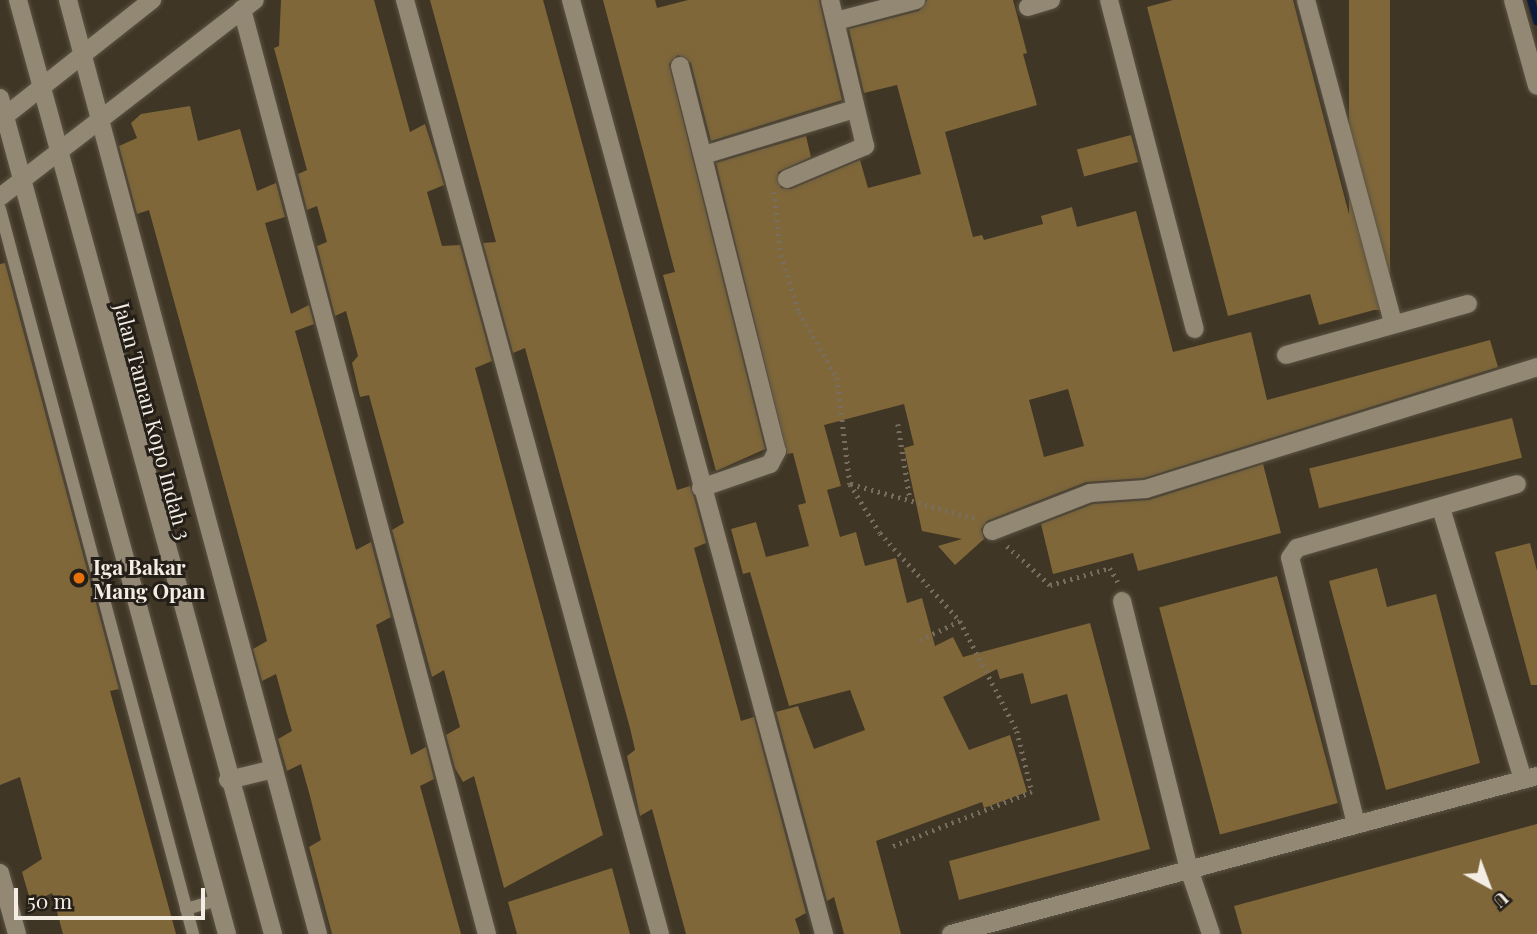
<!DOCTYPE html>
<style>
body{margin:0}
#map{position:relative;width:1537px;height:934px;overflow:hidden;background:#403625;font-family:"Playfair Display",serif}
div>[style]{position:absolute}
.stream>*{height:8px;margin:-4px;padding:0 4px;transform-origin:4px;border-radius:4px;background:#0b1a3c}
.building>*{inset:0;background:#7f673a;transform-origin:0 0}
.path>*{height:4.5px;margin-top:-2.25px;transform-origin:0;background:repeating-linear-gradient(90deg,#776e5f 0 2px,transparent 0 7px)}
.roads{filter:drop-shadow(0 0 2px #5b5445) drop-shadow(0 0 2px #5b5445)}
.lane>*{height:12px;margin:-6px;padding:0 6px;transform-origin:6px;border-radius:6px;background:#938874}
.street>*{height:18px;margin:-9px;padding:0 9px;transform-origin:9px;border-radius:9px;background:#938874}
.secondary>*{height:18px;margin:-9px;padding:0 9px;transform-origin:9px;border-radius:9px;background:#938874}
.dots>*{width:19px;height:19px;translate:-50% -50%;box-sizing:border-box;border:4px solid #231e17;border-radius:50%}
span{translate:-50% -50%;white-space:nowrap;text-align:center;line-height:1.15;-webkit-text-stroke:6px #231e17;paint-order:stroke}
.street-label{font-size:21px;color:#f3ede3}
.poi-label{font-size:21px;color:#f3ede3;font-weight:700}
.left{translate:0 -50%;text-align:left}
.north{position:absolute;left:1453px;top:850px;width:70px;height:70px;-webkit-text-stroke:5px #231e17;paint-order:stroke;rotate:139deg;font-size:19px;font-weight:700;line-height:28px;text-align:center;color:#f3ede3}
.north::after{content:'';display:block;margin:auto;width:24px;height:32px;background:#f3ede3;clip-path:polygon(50% 0,100% 100%,50% 72%,0 100%)}
.scale{position:absolute;left:14px;top:888px;width:191px;height:32px;box-sizing:border-box;border:4px solid #f3ede3;border-top:0;padding-left:9px;font-size:21px;line-height:24px;white-space:nowrap;color:#f3ede3;-webkit-text-stroke:5px #231e17;paint-order:stroke}
</style>
<div id="map">
<div class="stream">
<i style="left:1531px;top:0;width:22px;rotate:74deg"></i>
</div>
<div class="building">
<i style="clip-path:polygon(281px 0,374px 0,410px 132px,425px 124px,440px 171px,444px 185px,427px 192px,442px 246px,460px 245px,492px 361px,475px 368px,603px 835px,504px 888px,474px 776px,463px 782px,455px 768px,446px 735px,460px 727px,444px 670px,432px 677px,392px 530px,404px 523px,369px 395px,360px 397px,352px 363px,358px 356px,346px 311px,335px 316px,317px 246px,327px 242px,317px 206px,307px 210px,298px 174px,307px 170px,274px 48px,279px 46px)"></i>
<i style="clip-path:polygon(430px 0,543px 0,677px 490px,690px 486px,694px 497px,706px 543px,694px 548px,741px 721px,754px 717px,806px 913px,795px 919px,800px 934px,686px 934px,652px 809px,640px 816px,627px 756px,635px 750px,630px 728px,525px 348px,513px 353px,483px 243px,496px 242px)"></i>
<i style="clip-path:polygon(603px 0,655px 0,657px 8px,688px 0,819px 0,842px 100px,711px 141px,691px 63px,678px 55px,669px 64px,765px 449px,716px 471px,663px 275px,675px 272px)"></i>
<i style="clip-path:polygon(evenodd,927px 0,1013px 0,1027px 53px,1023px 54px,1037px 105px,945px 132px,973px 237px,982px 235px,984px 240px,1043px 224px,1041px 216px,1072px 207px,1077px 227px,1136px 211px,1173px 352px,1251px 332px,1267px 400px,1490px 340px,1498px 367px,1144px 478px,1086px 482px,987px 521px,981px 529px,984px 539px,955px 565px,938px 546px,962px 539px,922px 531px,904px 448px,914px 445px,904px 404px,824px 425px,841px 486px,827px 490px,840px 537px,856px 532px,865px 566px,896px 558px,907px 603px,922px 598px,935px 646px,953px 637px,963px 657px,1090px 623px,1150px 849px,959px 900px,949px 861px,1100px 820px,1067px 694px,1031px 704px,1023px 673px,1000px 679px,997px 669px,943px 697px,969px 750px,1010px 735px,1027px 792px,984px 808px,982px 802px,876px 841px,901px 934px,844px 934px,834px 897px,827px 901px,776px 712px,798px 706px,814px 749px,865px 730px,850px 690px,789px 706px,750px 572px,743px 574px,731px 529px,756px 522px,766px 557px,809px 546px,798px 505px,806px 503px,793px 453px,787px 454px,716px 163px,806px 136px,811px 157px,778px 172px,781px 188px,791px 189px,860px 160px,868px 188px,921px 174px,897px 85px,864px 93px,849px 29px,919px 11px,927px 0,1068px 389px,1084px 446px,1044px 457px,1029px 400px,1068px 389px)"></i>
<i style="clip-path:polygon(1173px 0,1293px 0,1374px 310px,1319px 325px,1310px 294px,1228px 316px,1147px 7px)"></i>
<i style="left:1349px;top:0;width:41px;height:310px"></i>
<i style="clip-path:polygon(190px 106px,198px 141px,240px 129px,257px 191px,276px 183px,285px 217px,265px 223px,291px 314px,309px 305px,314px 324px,295px 331px,356px 550px,371px 542px,391px 617px,376px 625px,411px 755px,426px 747px,434px 779px,420px 786px,461px 934px,332px 934px,309px 847px,321px 840px,310px 796px,301px 764px,287px 771px,278px 739px,292px 731px,287px 714px,276px 674px,262px 681px,253px 649px,267px 641px,259px 610px,149px 210px,137px 214px,119px 146px,137px 138px,131px 123px,141px 114px)"></i>
<i style="left:1131px;top:135px;width:28px;height:56px;rotate:75deg"></i>
<i style="clip-path:polygon(5px 263px,119px 689px,110px 691px,176px 934px,63px 934px,52px 893px,31px 903px,22px 872px,42px 859px,20px 777px,0 785px,0 264px)"></i>
<i style="left:1512px;top:418px;width:41px;height:209px;rotate:76deg"></i>
<i style="clip-path:polygon(1263px 464px,1281px 533px,1138px 571px,1133px 553px,1053px 574px,1041px 524px,1093px 504px,1149px 500px)"></i>
<i style="clip-path:polygon(1530px 543px,1537px 571px,1537px 685px,1531px 685px,1495px 552px)"></i>
<i style="clip-path:polygon(1377px 568px,1387px 607px,1436px 594px,1480px 763px,1386px 790px,1329px 581px)"></i>
<i style="left:1277px;top:576px;width:235px;height:122px;rotate:75deg"></i>
<i style="clip-path:polygon(1537px 824px,1537px 934px,1242px 934px,1234px 906px)"></i>
<i style="clip-path:polygon(612px 868px,630px 934px,517px 934px,508px 902px)"></i>
</div>
<div class="path">
<i style="left:774px;top:192px;width:63px;rotate:83.7deg"></i>
<i style="left:781px;top:255px;width:60px;rotate:72.5deg"></i>
<i style="left:799px;top:312px;width:76px;rotate:60.1deg"></i>
<i style="left:837px;top:378px;width:107px;rotate:83deg"></i>
<i style="left:850px;top:484px;width:57px;rotate:58.5deg"></i>
<i style="left:880px;top:533px;width:119px;rotate:47.7deg"></i>
<i style="left:960px;top:621px;width:124px;rotate:62.6deg"></i>
<i style="left:1017px;top:731px;width:63px;rotate:76.2deg"></i>
<i style="left:1032px;top:792px;width:150px;rotate:158.6deg"></i>
<i style="left:898px;top:424px;width:76px;rotate:80.9deg"></i>
<i style="left:851px;top:484px;width:131px;rotate:15.5deg"></i>
<i style="left:1007px;top:546px;width:58px;rotate:42.2deg"></i>
<i style="left:1050px;top:585px;width:62px;rotate:-15.8deg"></i>
<i style="left:1110px;top:568px;width:16px;rotate:60deg"></i>
<i style="left:920px;top:640px;width:44px;rotate:-25.4deg"></i>
</div>
<div class="roads">
<div class="lane">
<i style="left:0;top:209px;width:750px;rotate:75.09deg"></i>
<i style="left:186px;top:909px;width:32px;rotate:-16deg"></i>
</div>
<div class="street">
<i style="left:68px;top:0;width:967px;rotate:75.02deg"></i>
<i style="left:405px;top:0;width:968px;rotate:74.73deg"></i>
<i style="left:571px;top:0;width:968px;rotate:74.84deg"></i>
<i style="left:1109px;top:0;width:340px;rotate:75.4deg"></i>
<i style="left:1306px;top:0;width:335px;rotate:74.9deg"></i>
<i style="left:1513px;top:0;width:89px;rotate:74.4deg"></i>
<i style="left:1028px;top:7px;width:24px;rotate:-17deg"></i>
<i style="left:242px;top:9px;width:957px;rotate:75.17deg"></i>
<i style="left:836px;top:21px;width:83px;rotate:-14.7deg"></i>
<i style="left:680px;top:66px;width:397px;rotate:75.9deg"></i>
<i style="left:777px;top:451px;width:15px;rotate:118deg"></i>
<i style="left:770px;top:464px;width:73px;rotate:160.8deg"></i>
<i style="left:0;top:120px;width:194px;rotate:-38.3deg"></i>
<i style="left:704px;top:155px;width:157px;rotate:-17deg"></i>
<i style="left:787px;top:179px;width:85px;rotate:-22.9deg"></i>
<i style="left:865px;top:146px;width:150px;rotate:-103.5deg"></i>
<i style="left:0;top:197px;width:322px;rotate:-37.7deg"></i>
<i style="left:1286px;top:355px;width:189px;rotate:-15.7deg"></i>
<i style="left:1441px;top:508px;width:284px;rotate:73.2deg"></i>
<i style="left:992px;top:531px;width:105px;rotate:-21.2deg"></i>
<i style="left:1090px;top:493px;width:56px;rotate:-4.1deg"></i>
<i style="left:1146px;top:489px;width:410px;rotate:-17.3deg"></i>
<i style="left:1122px;top:601px;width:276px;rotate:76deg"></i>
<i style="left:1189px;top:869px;width:69px;rotate:71.3deg"></i>
<i style="left:228px;top:780px;width:47px;rotate:-13.4deg"></i>
<i style="left:1356px;top:824px;width:274px;rotate:-103.9deg"></i>
<i style="left:1290px;top:558px;width:12px;rotate:-55deg"></i>
<i style="left:1297px;top:548px;width:229px;rotate:-16.2deg"></i>
<i style="left:0;top:873px;width:63px;rotate:74.4deg"></i>
<i style="left:951px;top:934px;width:607px;rotate:-15.09deg"></i>
</div>
<div class="secondary">
<i style="left:18px;top:0;width:968px;rotate:74.73deg"></i>
<i style="left:0;top:98px;width:866px;rotate:74.81deg"></i>
</div>
</div>
<div class="dots">
<i style="left:79px;top:578px;background:#e8710a"></i>
</div>
<div class="street-label">
<span style="left:154px;top:421px;rotate:75deg">Jalan Taman Kopo Indah 3</span>
</div>
<div class="poi-label">
<span class="left" style="left:93px;top:578px">Iga Bakar<br>Mang Opan</span>
</div>
<div class="north">U</div>
<div class="scale">50 m</div>
</div>
